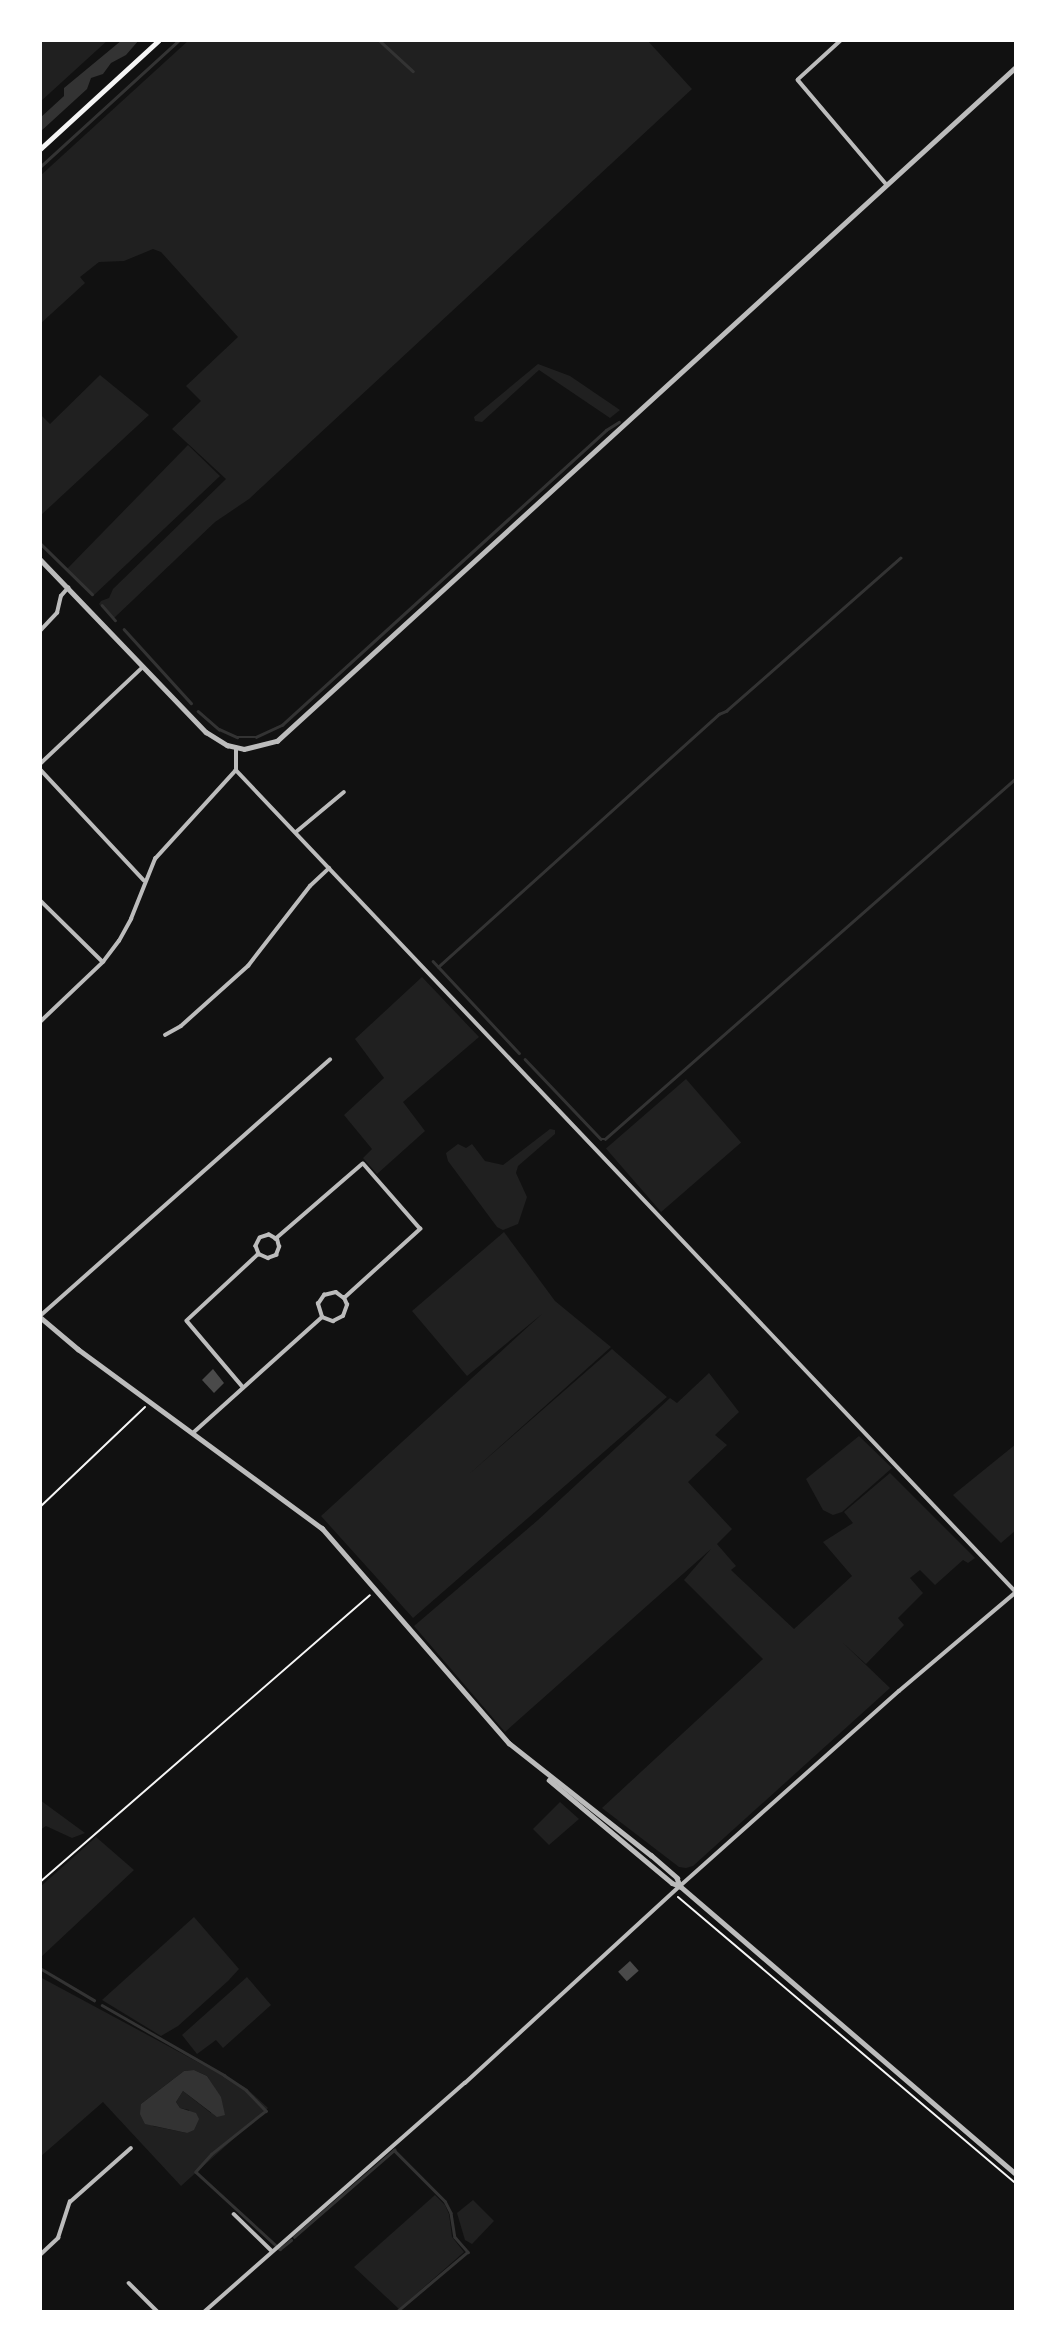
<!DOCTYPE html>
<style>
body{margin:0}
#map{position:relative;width:1056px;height:2352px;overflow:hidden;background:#111;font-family:Rubik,sans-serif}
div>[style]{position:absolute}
.green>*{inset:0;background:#202020;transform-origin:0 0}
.water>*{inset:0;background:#333}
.stream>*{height:2.5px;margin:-1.25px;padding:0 1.25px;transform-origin:1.25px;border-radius:1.25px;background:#333}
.building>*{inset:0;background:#4a4a4a;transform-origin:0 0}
.path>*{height:2px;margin:-1px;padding:0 1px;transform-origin:1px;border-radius:1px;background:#f5f5f5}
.minor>*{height:3.5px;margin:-1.75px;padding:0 1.75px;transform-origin:1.75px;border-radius:1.75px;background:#bcbcbc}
.tertiary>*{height:4.5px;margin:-2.25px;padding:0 2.25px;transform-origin:2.25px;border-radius:2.25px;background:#bcbcbc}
.secondary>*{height:5px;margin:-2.5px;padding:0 2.5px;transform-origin:2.5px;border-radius:2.5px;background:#f5f5f5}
span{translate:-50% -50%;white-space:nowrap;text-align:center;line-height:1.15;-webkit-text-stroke:5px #fff;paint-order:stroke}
.frame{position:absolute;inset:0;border:42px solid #fff;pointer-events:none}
</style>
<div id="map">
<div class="green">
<i style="clip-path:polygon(40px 40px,108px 40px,40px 102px)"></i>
<i style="clip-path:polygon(189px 40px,647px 40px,692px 89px,249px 499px,215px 522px,113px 619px,99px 604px,101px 601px,109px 598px,113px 589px,226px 479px,172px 429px,201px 401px,186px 386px,238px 337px,161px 252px,153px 249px,124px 261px,99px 262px,80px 277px,85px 283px,40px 324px,40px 176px)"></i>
<i style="clip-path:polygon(538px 364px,570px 376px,620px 410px,610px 418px,539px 370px,482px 422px,475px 421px,474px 417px)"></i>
<i style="clip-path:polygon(100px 375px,149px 415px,40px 516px,40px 414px,50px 424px)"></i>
<i style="clip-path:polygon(188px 445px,220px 476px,93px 596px,66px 570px)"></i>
<i style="clip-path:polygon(422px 977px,479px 1037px,403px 1102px,425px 1131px,377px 1174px,363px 1158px,372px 1149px,344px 1115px,384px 1078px,355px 1039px)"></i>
<i style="left:686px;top:1079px;width:84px;height:106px;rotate:49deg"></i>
<i style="clip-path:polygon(550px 1129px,555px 1130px,555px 1134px,518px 1166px,516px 1173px,527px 1197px,518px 1224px,503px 1230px,497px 1227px,448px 1161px,446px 1153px,458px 1144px,466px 1148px,472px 1144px,485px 1161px,503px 1165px)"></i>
<i style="clip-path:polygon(504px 1232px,555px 1301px,611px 1347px,468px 1475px,612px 1349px,667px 1397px,413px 1618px,321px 1516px,542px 1314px,467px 1376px,412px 1311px)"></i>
<i style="clip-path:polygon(709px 1373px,739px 1412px,715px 1435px,727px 1445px,688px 1482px,732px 1529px,717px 1544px,736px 1566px,731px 1570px,794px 1629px,852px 1576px,823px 1542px,853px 1523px,844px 1512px,890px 1473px,975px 1558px,968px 1563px,963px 1560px,935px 1585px,920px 1570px,910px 1578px,923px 1593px,898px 1618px,904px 1625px,866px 1664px,842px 1642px,890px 1688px,693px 1866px,686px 1868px,679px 1867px,602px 1808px,763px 1659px,684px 1580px,711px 1549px,505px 1732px,414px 1626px,538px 1520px,670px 1398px,677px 1403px)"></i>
<i style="clip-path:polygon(859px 1436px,892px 1468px,842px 1512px,833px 1515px,823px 1510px,806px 1479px)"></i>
<i style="clip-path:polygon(1016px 1444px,1016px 1530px,1001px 1543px,953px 1495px)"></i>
<i style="clip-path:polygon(40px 1800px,85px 1833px,72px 1838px,46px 1826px,40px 1830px)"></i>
<i style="clip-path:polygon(560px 1802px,579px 1819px,549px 1845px,533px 1829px)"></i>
<i style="clip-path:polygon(96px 1837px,134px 1870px,40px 1958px,40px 1887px)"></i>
<i style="clip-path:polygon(194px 1917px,239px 1969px,228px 1981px,178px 2026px,161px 2036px,102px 2000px)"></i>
<i style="clip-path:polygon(evenodd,40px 1977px,246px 2088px,268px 2108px,181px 2186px,103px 2102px,40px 2157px,40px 1977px,194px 2070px,207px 2076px,214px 2087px,211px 2113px,183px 2091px,176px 2102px,180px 2108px,189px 2110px,187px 2133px,153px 2126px,141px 2104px,184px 2071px,194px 2070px)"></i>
<i style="clip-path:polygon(247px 1977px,271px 2005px,223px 2048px,216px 2040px,197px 2054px,182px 2035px)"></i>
<i style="clip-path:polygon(435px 2195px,445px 2205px,449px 2214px,452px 2237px,464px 2252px,399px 2309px,354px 2267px)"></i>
<i style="clip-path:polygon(473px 2200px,494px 2221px,472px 2244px,465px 2240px,457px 2213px)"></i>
</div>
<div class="water">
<i style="clip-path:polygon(122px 40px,139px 40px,126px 55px,111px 63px,103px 74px,91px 78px,87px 89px,40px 132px,40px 118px,64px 96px,64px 88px)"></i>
<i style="clip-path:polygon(194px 2070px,207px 2076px,221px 2097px,225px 2115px,217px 2117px,183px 2091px,176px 2102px,180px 2108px,196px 2113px,199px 2119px,194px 2130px,187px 2133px,145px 2124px,140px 2114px,141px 2104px,184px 2071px)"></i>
</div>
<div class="stream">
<i style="left:379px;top:40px;width:46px;rotate:42.4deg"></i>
<i style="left:40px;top:167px;width:188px;rotate:-42.4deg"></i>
<i style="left:40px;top:543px;width:73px;rotate:44.4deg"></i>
<i style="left:102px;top:605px;width:20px;rotate:49deg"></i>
<i style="left:124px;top:629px;width:100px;rotate:47.8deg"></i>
<i style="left:198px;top:711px;width:28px;rotate:41deg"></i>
<i style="left:219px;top:729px;width:20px;rotate:24deg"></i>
<i style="left:237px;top:737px;width:19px"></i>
<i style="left:256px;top:737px;width:29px;rotate:-25deg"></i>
<i style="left:282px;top:725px;width:438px;rotate:-42.3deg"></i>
<i style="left:606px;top:430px;width:15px;rotate:-32deg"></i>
<i style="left:433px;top:961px;width:126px;rotate:46.9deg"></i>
<i style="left:438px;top:967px;width:378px;rotate:-42deg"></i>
<i style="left:719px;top:714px;width:8px;rotate:-23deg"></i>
<i style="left:726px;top:711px;width:232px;rotate:-41.3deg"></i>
<i style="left:525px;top:1059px;width:110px;rotate:46.5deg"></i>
<i style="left:601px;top:1139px;width:4px"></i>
<i style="left:605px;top:1139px;width:547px;rotate:-41.29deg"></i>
<i style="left:40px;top:1968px;width:63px;rotate:30.7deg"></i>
<i style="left:102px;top:2005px;width:141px;rotate:29.8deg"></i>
<i style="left:224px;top:2075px;width:27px;rotate:34deg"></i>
<i style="left:246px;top:2090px;width:29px;rotate:46deg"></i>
<i style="left:266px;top:2111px;width:69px;rotate:141.5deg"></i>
<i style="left:212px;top:2154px;width:24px;rotate:132deg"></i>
<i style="left:196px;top:2172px;width:114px;rotate:42.5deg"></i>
<i style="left:280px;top:2249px;width:14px;rotate:-39deg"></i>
<i style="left:294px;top:2237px;width:133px;rotate:-41deg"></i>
<i style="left:394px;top:2150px;width:72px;rotate:45deg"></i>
<i style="left:445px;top:2201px;width:13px;rotate:63deg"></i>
<i style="left:451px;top:2213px;width:24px;rotate:81deg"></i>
<i style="left:455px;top:2237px;width:20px;rotate:49deg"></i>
<i style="left:468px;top:2252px;width:93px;rotate:139.8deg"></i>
</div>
<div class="building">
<i style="clip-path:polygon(213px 1369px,224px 1383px,214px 1393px,202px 1380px)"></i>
<i style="left:630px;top:1961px;width:13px;height:16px;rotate:48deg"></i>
</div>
<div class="path">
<i style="left:40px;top:1507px;width:145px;rotate:-43.6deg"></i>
<i style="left:40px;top:1882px;width:437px;rotate:-41deg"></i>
<i style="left:678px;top:1897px;width:443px;rotate:40.3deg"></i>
</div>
<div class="minor">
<i style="left:842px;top:40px;width:59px;rotate:137.7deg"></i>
<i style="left:798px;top:80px;width:138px;rotate:49.7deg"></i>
<i style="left:40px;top:631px;width:25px;rotate:-47deg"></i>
<i style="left:57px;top:613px;width:17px;rotate:-77deg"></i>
<i style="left:61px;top:596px;width:11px;rotate:-49deg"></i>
<i style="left:40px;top:764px;width:141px;rotate:-43.3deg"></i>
<i style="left:40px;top:769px;width:152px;rotate:46.9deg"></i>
<i style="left:236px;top:770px;width:1133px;rotate:46.5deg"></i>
<i style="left:296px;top:832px;width:62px;rotate:-39.8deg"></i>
<i style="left:40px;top:900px;width:88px;rotate:44.5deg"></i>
<i style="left:40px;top:1022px;width:87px;rotate:-43.6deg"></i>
<i style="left:103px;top:962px;width:26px;rotate:-53deg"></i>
<i style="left:119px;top:941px;width:25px;rotate:-61deg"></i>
<i style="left:131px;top:919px;width:65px;rotate:-68.2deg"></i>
<i style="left:155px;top:859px;width:120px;rotate:-47.7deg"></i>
<i style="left:236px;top:770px;width:22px;rotate:-90deg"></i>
<i style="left:165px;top:1035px;width:18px;rotate:-29deg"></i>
<i style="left:181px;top:1026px;width:90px;rotate:-41.8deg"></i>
<i style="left:248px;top:966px;width:101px;rotate:-52.2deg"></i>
<i style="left:310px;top:886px;width:26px;rotate:-43deg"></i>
<i style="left:259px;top:1254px;width:10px;rotate:24deg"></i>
<i style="left:268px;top:1258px;width:9px;rotate:-21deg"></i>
<i style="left:276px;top:1255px;width:9px;rotate:-69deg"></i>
<i style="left:279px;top:1247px;width:8px;rotate:-104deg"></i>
<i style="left:40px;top:1316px;width:387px;rotate:-41.5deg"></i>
<i style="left:322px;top:1317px;width:14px;rotate:-107deg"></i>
<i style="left:318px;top:1304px;width:11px;rotate:-56deg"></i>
<i style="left:324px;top:1295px;width:12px;rotate:-14deg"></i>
<i style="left:336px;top:1292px;width:10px;rotate:37deg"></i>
<i style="left:194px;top:1432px;width:172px;rotate:-41.9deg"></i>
<i style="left:322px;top:1317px;width:12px;rotate:20deg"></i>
<i style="left:333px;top:1321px;width:11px;rotate:-27deg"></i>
<i style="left:343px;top:1316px;width:12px;rotate:-70deg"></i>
<i style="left:347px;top:1305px;width:8px;rotate:-113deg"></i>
<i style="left:344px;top:1298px;width:103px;rotate:-42.2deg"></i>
<i style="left:420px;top:1229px;width:86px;rotate:-131.2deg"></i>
<i style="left:363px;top:1164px;width:115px;rotate:139.2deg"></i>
<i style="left:276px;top:1239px;width:8px;rotate:-150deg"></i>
<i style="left:269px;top:1235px;width:9px;rotate:162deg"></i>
<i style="left:260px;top:1238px;width:9px;rotate:117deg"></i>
<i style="left:256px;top:1246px;width:9px;rotate:69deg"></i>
<i style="left:259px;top:1254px;width:98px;rotate:137.1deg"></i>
<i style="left:187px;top:1321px;width:87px;rotate:49.7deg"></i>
<i style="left:234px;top:2214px;width:53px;rotate:44.2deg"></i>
<i style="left:40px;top:2255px;width:25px;rotate:-43deg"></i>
<i style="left:58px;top:2238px;width:38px;rotate:-72deg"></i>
<i style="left:70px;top:2202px;width:81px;rotate:-41.5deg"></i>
<i style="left:129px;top:2283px;width:41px;rotate:45deg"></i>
<i style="left:204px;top:2312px;width:347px;rotate:-41.3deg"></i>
<i style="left:465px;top:2083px;width:292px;rotate:-42.5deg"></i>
<i style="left:680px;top:1886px;width:293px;rotate:-41.7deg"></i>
<i style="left:899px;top:1691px;width:153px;rotate:-40.2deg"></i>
</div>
<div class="tertiary">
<i style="left:40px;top:559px;width:240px;rotate:46.2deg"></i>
<i style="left:206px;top:732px;width:25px;rotate:32deg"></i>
<i style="left:227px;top:745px;width:17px;rotate:13deg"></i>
<i style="left:244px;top:749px;width:34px;rotate:-14deg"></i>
<i style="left:277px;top:741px;width:1000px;rotate:-42.37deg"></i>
<i style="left:40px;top:1317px;width:50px;rotate:40.1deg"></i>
<i style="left:78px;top:1349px;width:303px;rotate:36.3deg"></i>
<i style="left:322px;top:1528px;width:285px;rotate:49deg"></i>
<i style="left:509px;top:1743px;width:181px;rotate:38.3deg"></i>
<i style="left:651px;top:1855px;width:35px;rotate:41deg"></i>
<i style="left:677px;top:1878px;width:9px;rotate:69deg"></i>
<i style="left:549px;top:1780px;width:160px;rotate:39.9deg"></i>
<i style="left:672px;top:1883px;width:9px;rotate:21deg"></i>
<i style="left:680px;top:1886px;width:443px;rotate:40.6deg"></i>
</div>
<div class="secondary">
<i style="left:40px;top:149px;width:161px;rotate:-42.5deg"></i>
</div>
<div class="frame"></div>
</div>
